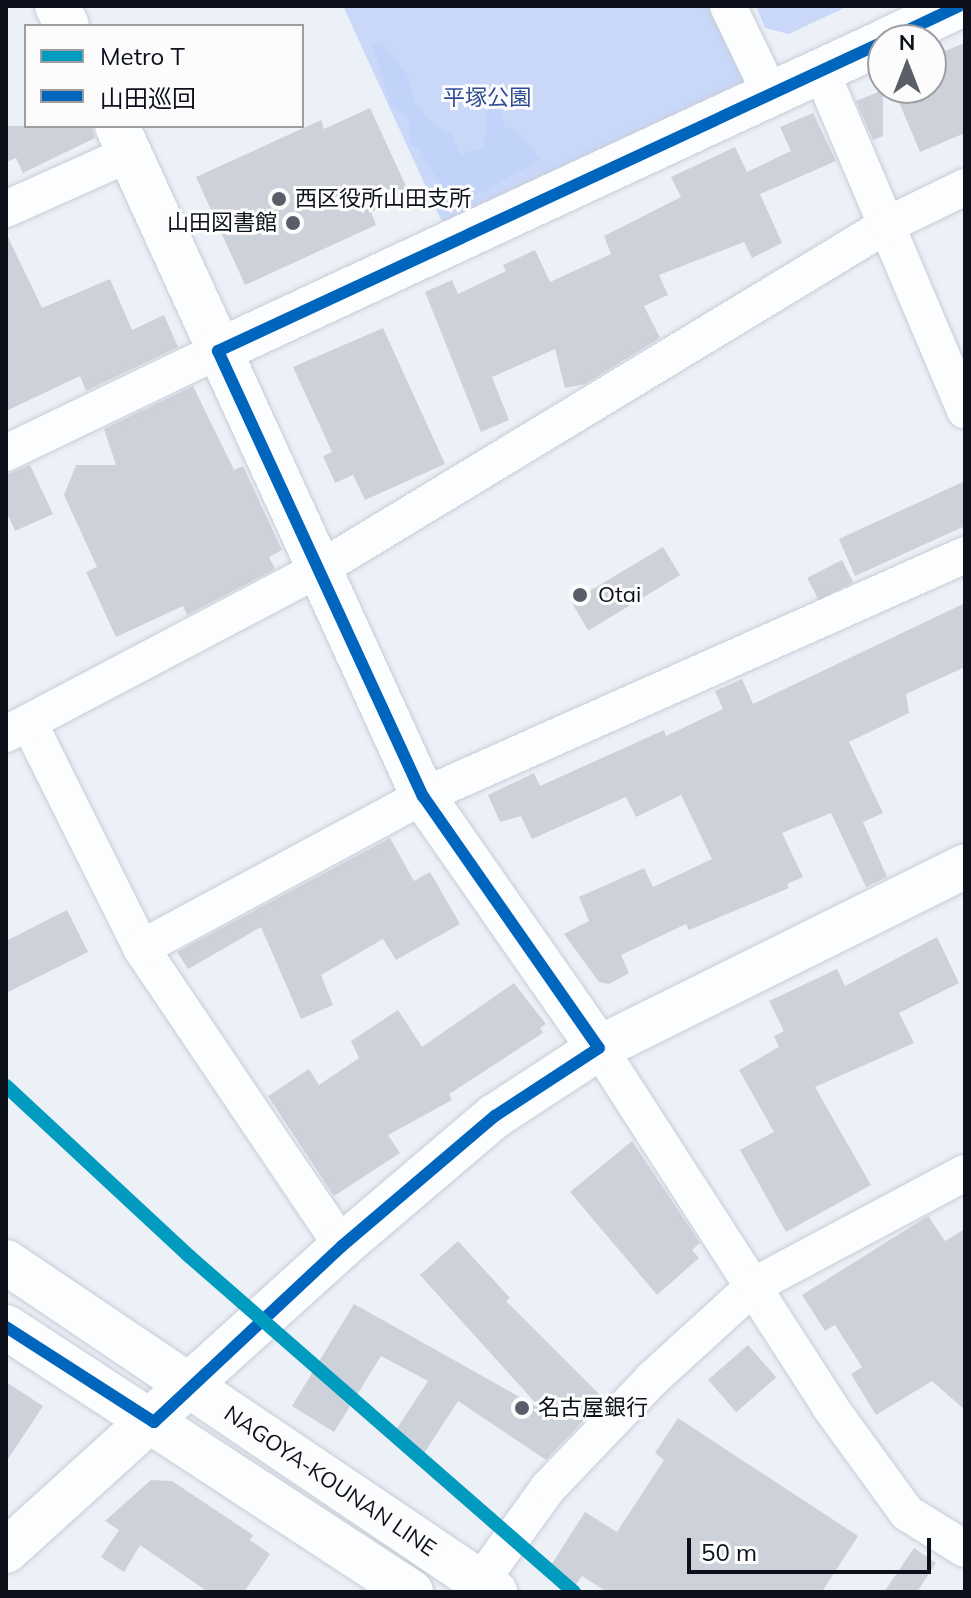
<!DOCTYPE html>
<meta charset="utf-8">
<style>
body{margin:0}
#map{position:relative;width:971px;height:1598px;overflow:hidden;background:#ecf0f7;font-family:Mulish,"Noto Sans JP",sans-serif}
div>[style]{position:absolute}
.green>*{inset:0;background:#c9d8f9}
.forest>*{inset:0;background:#c1d3f8}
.building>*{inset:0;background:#cdd2da;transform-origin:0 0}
.roads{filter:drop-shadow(0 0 2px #c8ccd6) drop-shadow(0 0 2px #c8ccd6)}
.street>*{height:36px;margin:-18px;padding:0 18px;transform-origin:18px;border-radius:18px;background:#fcfdfe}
.secondary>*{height:44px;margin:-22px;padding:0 22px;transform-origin:22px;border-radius:22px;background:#fcfdfe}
.primary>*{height:44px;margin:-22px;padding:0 22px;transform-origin:22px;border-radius:22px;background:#fcfdfe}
.bus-1>*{height:12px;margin:-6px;padding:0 6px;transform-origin:6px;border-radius:6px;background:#0065bd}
.metro-1>*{height:14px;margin:-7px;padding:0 7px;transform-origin:7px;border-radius:7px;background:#009bbf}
.dots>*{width:22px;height:22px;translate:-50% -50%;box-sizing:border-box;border:4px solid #fcfcfc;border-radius:50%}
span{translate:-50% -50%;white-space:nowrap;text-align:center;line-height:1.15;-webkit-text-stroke:6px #fcfcfc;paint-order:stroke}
.park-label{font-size:22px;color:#304d96}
.poi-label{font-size:22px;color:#0b101b}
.left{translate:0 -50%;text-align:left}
.right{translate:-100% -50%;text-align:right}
.street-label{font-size:22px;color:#0b101b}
.frame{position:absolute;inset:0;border:8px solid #0b101b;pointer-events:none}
.legend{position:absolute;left:24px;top:24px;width:280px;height:104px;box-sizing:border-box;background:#fcfcfc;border:2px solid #9c9ea2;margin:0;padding:10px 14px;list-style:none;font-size:24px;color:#0b101b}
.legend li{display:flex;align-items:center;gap:16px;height:40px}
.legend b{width:40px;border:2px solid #9c9ea2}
.north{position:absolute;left:867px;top:24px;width:80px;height:80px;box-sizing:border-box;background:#fcfcfc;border:2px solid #9c9ea2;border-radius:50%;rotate:0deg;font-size:22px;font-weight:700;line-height:32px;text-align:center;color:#0b101b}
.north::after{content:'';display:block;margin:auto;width:28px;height:36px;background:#5a5e68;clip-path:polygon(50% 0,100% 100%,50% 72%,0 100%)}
.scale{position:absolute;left:687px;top:1538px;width:244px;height:36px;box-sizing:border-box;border:4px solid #0b101b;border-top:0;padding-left:10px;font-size:24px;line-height:28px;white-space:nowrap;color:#0b101b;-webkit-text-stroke:6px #fcfcfc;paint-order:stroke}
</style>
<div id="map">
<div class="green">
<i style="clip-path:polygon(343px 6px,718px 6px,751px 78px,442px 222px)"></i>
<i style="clip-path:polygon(756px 6px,848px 6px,789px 34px,765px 28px)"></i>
</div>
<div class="forest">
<i style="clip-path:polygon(372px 43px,383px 44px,407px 75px,415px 103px,434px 125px,451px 134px,461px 155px,484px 148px,487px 107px,500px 111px,504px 125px,524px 138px,540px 160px,483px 192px,449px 199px,420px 150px,410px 145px,409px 119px,391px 105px)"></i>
</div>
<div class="building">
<i style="clip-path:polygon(965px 43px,965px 133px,920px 152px,893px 88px,931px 88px,931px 81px,945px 75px,937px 54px)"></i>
<i style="clip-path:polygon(883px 90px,883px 136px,873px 140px,856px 101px)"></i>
<i style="clip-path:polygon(370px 108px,410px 195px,371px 212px,376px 225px,245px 285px,196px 177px,321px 120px,324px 129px)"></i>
<i style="clip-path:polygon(813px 113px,836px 161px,760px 194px,782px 243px,752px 258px,744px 242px,659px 275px,668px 295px,644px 306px,660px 338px,585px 384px,565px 388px,555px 349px,492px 377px,509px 420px,481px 432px,425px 292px,452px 280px,458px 294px,506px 271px,503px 265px,535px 250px,550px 282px,611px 254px,604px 236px,681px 197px,671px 177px,735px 147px,747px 172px,791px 151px,780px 127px)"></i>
<i style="clip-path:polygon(6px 126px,92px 126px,95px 138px,23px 173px,16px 158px,6px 162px)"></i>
<i style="clip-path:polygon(6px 233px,42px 308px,110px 279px,132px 330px,164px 315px,178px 347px,86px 391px,80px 376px,6px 411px)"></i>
<i style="clip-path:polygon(383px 328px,445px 464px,365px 500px,353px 475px,335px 483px,323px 456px,332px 452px,293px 367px)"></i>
<i style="clip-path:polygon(193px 386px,234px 470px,243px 466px,282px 550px,269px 557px,275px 569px,187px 615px,183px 606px,116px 637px,86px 572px,97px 567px,64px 495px,76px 465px,116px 465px,104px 429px)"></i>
<i style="clip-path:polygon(30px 465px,53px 514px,15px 531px,6px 511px,6px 475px)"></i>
<i style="clip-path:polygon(965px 481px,965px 526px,855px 576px,839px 539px)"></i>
<i style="left:663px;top:547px;width:33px;height:107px;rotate:59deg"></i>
<i style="left:842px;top:560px;width:25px;height:39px;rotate:63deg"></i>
<i style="clip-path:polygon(965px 603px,965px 667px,906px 694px,909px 713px,849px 742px,883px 813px,863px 822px,887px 877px,866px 887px,831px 813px,782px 833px,803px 877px,787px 884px,789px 888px,689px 930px,686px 924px,621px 955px,629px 973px,609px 984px,599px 982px,564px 934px,589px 921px,579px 897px,644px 868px,653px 887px,712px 859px,681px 795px,636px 817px,626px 797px,532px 839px,521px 816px,500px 822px,488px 795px,534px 773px,540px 786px,664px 730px,666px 736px,723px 709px,715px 691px,742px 679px,753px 704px)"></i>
<i style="clip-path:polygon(390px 838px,414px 881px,430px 872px,460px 924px,396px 960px,383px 939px,321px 975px,333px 1005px,301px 1019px,261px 927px,188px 969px,177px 952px)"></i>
<i style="clip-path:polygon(67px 910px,88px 952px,6px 993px,6px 941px)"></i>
<i style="clip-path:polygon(937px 937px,959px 983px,899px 1013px,914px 1043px,815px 1087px,871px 1185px,786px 1232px,740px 1150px,774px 1132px,739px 1070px,779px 1047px,774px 1036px,784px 1031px,769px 1001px,837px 969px,845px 986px)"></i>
<i style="clip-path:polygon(514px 983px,546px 1024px,540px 1028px,543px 1033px,449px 1094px,452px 1100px,388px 1135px,400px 1153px,334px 1196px,268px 1096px,309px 1069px,319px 1085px,359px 1058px,351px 1041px,398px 1010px,422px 1047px)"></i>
<i style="clip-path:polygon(632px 1141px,700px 1243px,692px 1250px,699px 1258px,657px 1295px,570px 1192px)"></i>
<i style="clip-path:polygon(928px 1216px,945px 1241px,965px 1229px,965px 1410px,932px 1381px,876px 1415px,851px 1374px,862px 1367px,835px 1325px,825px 1331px,802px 1295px)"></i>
<i style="clip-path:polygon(458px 1241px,510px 1298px,506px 1301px,604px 1399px,546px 1460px,458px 1401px,421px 1458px,390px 1439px,428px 1381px,381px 1356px,334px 1432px,292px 1406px,354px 1304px,541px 1409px,420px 1275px)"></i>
<i style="left:748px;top:1345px;width:43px;height:53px;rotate:49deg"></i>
<i style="clip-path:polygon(6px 1382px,43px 1406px,6px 1462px)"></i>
<i style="clip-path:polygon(678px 1418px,858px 1536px,822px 1592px,607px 1592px,582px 1576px,572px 1590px,546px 1573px,585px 1512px,617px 1532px,664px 1460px,655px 1453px)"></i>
<i style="clip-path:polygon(151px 1480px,172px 1481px,253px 1535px,250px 1540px,270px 1554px,244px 1592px,208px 1592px,140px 1545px,124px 1572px,101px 1557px,119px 1530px,105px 1521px)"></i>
<i style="clip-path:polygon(914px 1548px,936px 1563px,917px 1592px,884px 1592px)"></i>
</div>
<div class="roads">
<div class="street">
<i style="left:728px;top:6px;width:99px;rotate:64.2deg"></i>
<i style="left:821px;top:71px;width:369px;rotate:67deg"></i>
<i style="left:6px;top:209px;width:137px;rotate:-24.1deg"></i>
<i style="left:6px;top:453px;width:235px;rotate:-25.7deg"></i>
<i style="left:29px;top:723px;width:251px;rotate:63.5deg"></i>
<i style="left:141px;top:948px;width:359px;rotate:56deg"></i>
<i style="left:6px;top:734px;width:356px;rotate:-27.8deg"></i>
<i style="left:321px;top:568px;width:662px;rotate:-31.22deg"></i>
<i style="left:887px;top:225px;width:87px;rotate:-26deg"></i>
<i style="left:141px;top:948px;width:320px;rotate:-28.3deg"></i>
<i style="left:423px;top:796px;width:593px;rotate:-23.97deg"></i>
<i style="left:599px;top:1048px;width:427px;rotate:57.2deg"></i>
<i style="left:830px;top:1407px;width:131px;rotate:54deg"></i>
<i style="left:907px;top:1513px;width:68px;rotate:31.8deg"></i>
<i style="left:480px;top:1582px;width:116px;rotate:-54.1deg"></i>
<i style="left:548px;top:1488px;width:151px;rotate:-46.3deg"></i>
<i style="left:652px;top:1379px;width:139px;rotate:-42.4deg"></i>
<i style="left:755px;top:1285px;width:238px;rotate:-28.1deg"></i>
</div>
<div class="secondary">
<i style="left:57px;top:6px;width:22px;rotate:63deg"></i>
<i style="left:887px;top:40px;width:80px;rotate:-25.3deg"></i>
<i style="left:117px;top:126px;width:737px;rotate:65.45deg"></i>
<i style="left:423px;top:796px;width:307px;rotate:55.1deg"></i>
<i style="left:218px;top:351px;width:733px;rotate:-24.92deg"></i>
<i style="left:6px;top:1551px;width:454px;rotate:-42.2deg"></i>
<i style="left:342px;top:1246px;width:201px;rotate:-40.4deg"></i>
<i style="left:495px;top:1116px;width:124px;rotate:-33.2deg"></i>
<i style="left:599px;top:1048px;width:409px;rotate:-26.4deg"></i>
</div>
<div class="primary">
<i style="left:6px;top:1262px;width:590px;rotate:34.01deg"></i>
<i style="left:6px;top:1327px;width:484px;rotate:33.2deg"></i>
</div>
</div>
<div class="bus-1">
<i style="left:887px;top:40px;width:80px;rotate:-25.3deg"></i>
<i style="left:218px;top:351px;width:490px;rotate:65.3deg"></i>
<i style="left:423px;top:796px;width:307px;rotate:55.1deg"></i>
<i style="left:218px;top:351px;width:733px;rotate:-24.92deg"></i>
<i style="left:6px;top:1327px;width:176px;rotate:32.7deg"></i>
<i style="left:154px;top:1422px;width:258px;rotate:-43.1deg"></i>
<i style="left:342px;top:1246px;width:201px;rotate:-40.4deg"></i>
<i style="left:495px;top:1116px;width:124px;rotate:-33.2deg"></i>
</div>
<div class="metro-1">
<i style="left:6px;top:1086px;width:250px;rotate:42.9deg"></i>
<i style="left:189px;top:1256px;width:511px;rotate:41.11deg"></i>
</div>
<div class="dots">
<i style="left:279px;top:199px;background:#5a5e68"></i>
<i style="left:293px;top:223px;background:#5a5e68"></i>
<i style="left:580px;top:595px;background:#5a5e68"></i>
<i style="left:522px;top:1408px;background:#5a5e68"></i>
</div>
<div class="park-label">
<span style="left:487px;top:98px">平塚公園</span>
</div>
<div class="poi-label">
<span class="left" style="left:295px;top:199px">西区役所山田支所</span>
<span class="right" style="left:277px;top:223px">山田図書館</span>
<span class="left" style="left:598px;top:595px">Otai</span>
<span class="left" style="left:538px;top:1408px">名古屋銀行</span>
</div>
<div class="street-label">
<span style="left:330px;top:1481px;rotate:34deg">NAGOYA-KOUNAN LINE</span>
</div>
<div class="frame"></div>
<ul class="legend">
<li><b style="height:10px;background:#009bbf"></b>Metro T</li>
<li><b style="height:10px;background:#0065bd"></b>山田巡回</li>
</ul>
<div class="north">N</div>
<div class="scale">50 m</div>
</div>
